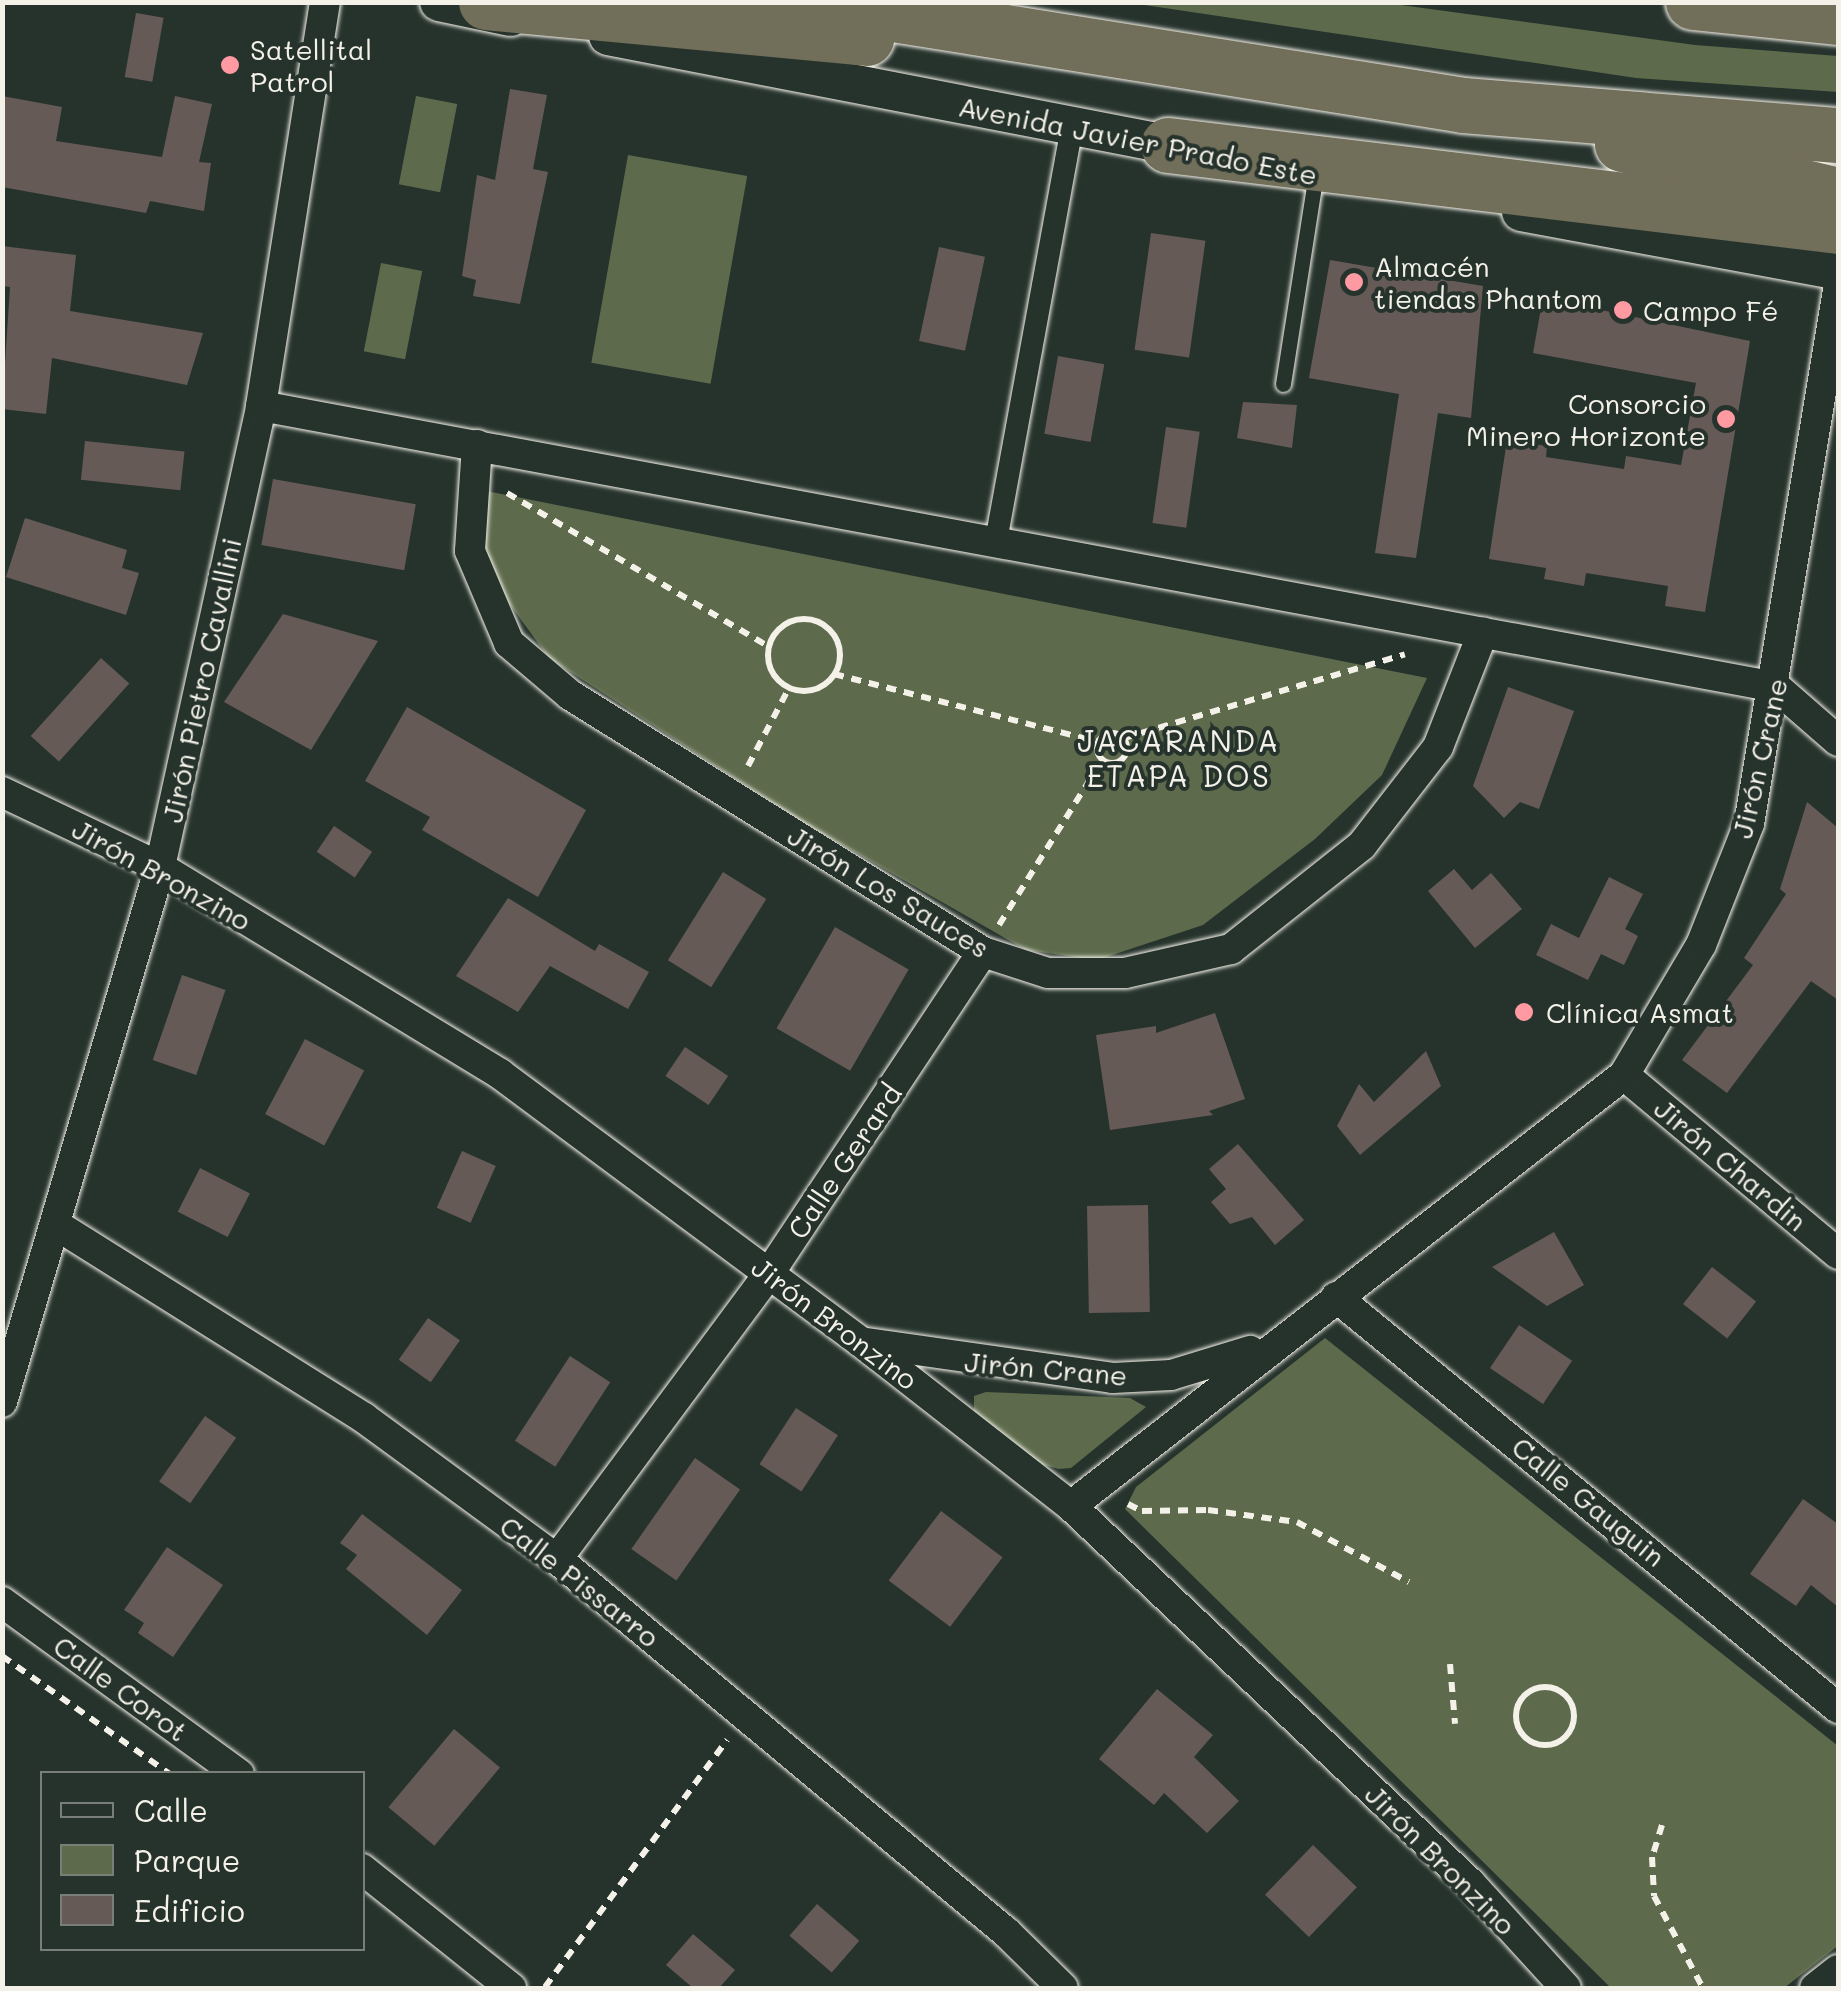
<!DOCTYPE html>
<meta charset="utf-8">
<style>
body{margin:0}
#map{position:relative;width:1841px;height:1991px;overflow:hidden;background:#26332d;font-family:Mali,sans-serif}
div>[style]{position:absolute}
.green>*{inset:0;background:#5d6b4c;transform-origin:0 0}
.building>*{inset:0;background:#665a56;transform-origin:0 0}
.path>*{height:6px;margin-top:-3px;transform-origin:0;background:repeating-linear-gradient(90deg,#f4f1e8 0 10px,transparent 0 18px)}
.path>.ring{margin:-3px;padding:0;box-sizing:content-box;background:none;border:6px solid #f4f1e8;border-radius:50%}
.roads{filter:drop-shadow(0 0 2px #f4f1e8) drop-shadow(0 0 2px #f4f1e8)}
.service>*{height:15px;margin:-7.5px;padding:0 7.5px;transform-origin:7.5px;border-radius:7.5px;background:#26332d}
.pedestrian>*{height:22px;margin:-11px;padding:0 11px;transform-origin:11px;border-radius:11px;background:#26332d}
.minor>*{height:30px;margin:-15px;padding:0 15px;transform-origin:15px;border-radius:15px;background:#26332d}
.tertiary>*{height:38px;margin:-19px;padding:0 19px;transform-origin:19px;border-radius:19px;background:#26332d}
.motorway>*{height:55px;margin:-27.5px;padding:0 27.5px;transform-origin:27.5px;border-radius:27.5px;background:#716e59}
.dots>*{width:28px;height:28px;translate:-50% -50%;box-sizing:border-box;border:5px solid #26332d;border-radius:50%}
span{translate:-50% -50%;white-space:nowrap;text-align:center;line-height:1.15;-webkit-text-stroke:8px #26332d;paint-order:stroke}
.poi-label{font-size:28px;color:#f4f1e8}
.left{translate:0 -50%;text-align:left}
.right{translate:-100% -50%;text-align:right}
.street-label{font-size:28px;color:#f4f1e8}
.neighbourhood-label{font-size:30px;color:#f4f1e8;letter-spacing:2.5px}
.frame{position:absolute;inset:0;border:5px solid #f4f1e8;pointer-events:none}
.legend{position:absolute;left:40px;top:1771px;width:325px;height:180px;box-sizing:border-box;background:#26332d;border:2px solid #787f78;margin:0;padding:12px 18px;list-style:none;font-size:30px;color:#f4f1e8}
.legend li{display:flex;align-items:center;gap:20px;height:50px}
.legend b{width:50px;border:2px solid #787f78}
</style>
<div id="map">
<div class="green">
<i style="clip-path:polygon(1131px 3px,1386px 3px,1695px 45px,1838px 56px,1838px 92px,1636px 78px)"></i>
<i style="left:416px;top:96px;width:42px;height:90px;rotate:11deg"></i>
<i style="left:628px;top:155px;width:121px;height:211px;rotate:10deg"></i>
<i style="left:381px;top:263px;width:42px;height:90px;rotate:11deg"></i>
<i style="clip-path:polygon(481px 490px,1427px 678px,1382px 775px,1315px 839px,1203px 925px,1097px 960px,1026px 950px,804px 823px,549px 658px,490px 577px,480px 547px)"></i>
<i style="clip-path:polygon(1325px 1338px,1838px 1746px,1838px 1946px,1784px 1988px,1611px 1988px,1125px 1509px,1136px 1487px)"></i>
<i style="clip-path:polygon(986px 1392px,1130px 1398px,1146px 1407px,1071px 1468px,1059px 1469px,1040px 1464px,974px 1413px,974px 1396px)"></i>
</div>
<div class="building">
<i style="left:136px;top:13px;width:28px;height:65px;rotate:10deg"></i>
<i style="clip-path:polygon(510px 89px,547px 95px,533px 169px,548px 172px,520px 304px,473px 296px,476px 280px,462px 276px,477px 175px,495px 180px)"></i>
<i style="clip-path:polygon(2px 96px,62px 107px,56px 141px,162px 157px,175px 96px,212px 104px,199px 162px,211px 163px,204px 211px,150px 201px,146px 213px,2px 187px)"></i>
<i style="left:1151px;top:233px;width:55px;height:118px;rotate:8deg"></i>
<i style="clip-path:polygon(2px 246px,76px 255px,70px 311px,203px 333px,187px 385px,52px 358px,46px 414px,2px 409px,10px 287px,2px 286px)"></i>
<i style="left:939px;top:247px;width:47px;height:96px;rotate:12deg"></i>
<i style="clip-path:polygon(1330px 260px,1483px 286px,1471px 418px,1438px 413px,1416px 558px,1375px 553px,1399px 394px,1309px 378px)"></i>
<i style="clip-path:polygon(1558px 301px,1750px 341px,1705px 612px,1665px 606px,1668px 586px,1586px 573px,1584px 586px,1544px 579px,1546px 568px,1489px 559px,1507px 440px,1547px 446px,1546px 457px,1624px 469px,1626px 456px,1681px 465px,1696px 383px,1533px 353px,1541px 308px,1556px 311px)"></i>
<i style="left:1058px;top:356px;width:47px;height:79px;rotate:10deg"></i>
<i style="clip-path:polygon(1243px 402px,1297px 405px,1292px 448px,1237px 438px)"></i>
<i style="left:1166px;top:427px;width:34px;height:97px;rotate:8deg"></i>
<i style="left:85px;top:441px;width:100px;height:39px;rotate:6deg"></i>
<i style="left:273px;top:479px;width:145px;height:67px;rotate:10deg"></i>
<i style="clip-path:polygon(25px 518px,127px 550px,122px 568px,139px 573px,126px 615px,6px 577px)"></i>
<i style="clip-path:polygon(283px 614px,378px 641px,311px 750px,224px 702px)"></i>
<i style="left:101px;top:658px;width:38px;height:105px;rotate:42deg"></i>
<i style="clip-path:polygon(1508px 687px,1574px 711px,1539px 809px,1520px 802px,1504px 818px,1473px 786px)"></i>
<i style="clip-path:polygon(407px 707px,586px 810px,538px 897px,422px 830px,430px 817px,365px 781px)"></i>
<i style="clip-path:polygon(1807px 802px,1838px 828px,1838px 1000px,1811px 981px,1727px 1093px,1682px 1060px,1753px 965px,1744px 958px,1786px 894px,1780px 889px)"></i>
<i style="left:334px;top:826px;width:46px;height:31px;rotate:34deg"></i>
<i style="clip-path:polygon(1454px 869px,1472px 890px,1491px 873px,1522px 909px,1475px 948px,1428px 891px)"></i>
<i style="left:723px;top:872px;width:51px;height:104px;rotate:32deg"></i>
<i style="clip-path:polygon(1609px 877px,1643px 894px,1625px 929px,1638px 936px,1624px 965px,1601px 954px,1588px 980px,1536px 955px,1551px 924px,1579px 938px)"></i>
<i style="clip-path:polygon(508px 898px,595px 951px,599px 944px,649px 972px,628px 1009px,550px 966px,518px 1012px,456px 976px)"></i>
<i style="left:835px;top:927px;width:85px;height:117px;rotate:30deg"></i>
<i style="left:182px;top:975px;width:46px;height:90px;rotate:19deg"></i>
<i style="clip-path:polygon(1215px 1013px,1245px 1099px,1209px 1111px,1213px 1115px,1110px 1130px,1096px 1035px,1156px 1026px,1156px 1033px)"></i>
<i style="left:305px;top:1039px;width:67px;height:85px;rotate:28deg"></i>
<i style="left:685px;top:1047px;width:52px;height:35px;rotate:34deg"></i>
<i style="clip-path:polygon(1426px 1051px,1441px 1086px,1360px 1155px,1337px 1126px,1359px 1084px,1374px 1102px)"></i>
<i style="clip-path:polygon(1238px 1144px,1304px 1220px,1275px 1245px,1252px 1217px,1230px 1224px,1211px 1202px,1226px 1189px,1209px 1169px)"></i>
<i style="left:462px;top:1151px;width:37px;height:62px;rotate:24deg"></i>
<i style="left:200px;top:1168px;width:56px;height:49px;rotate:27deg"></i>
<i style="left:1148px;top:1205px;width:107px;height:61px;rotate:89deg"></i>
<i style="clip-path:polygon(1554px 1232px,1584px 1285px,1547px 1306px,1492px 1267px)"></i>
<i style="left:1712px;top:1267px;width:56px;height:47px;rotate:38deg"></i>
<i style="left:428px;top:1318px;width:39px;height:51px;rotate:35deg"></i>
<i style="left:1519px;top:1325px;width:64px;height:52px;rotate:34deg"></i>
<i style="left:570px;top:1356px;width:48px;height:101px;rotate:33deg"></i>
<i style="left:796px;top:1408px;width:50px;height:67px;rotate:33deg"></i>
<i style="left:205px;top:1416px;width:38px;height:80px;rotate:35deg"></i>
<i style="left:695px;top:1458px;width:55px;height:111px;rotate:35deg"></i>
<i style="clip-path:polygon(1803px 1499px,1838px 1524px,1838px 1607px,1811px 1585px,1796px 1606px,1750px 1574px)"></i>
<i style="left:941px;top:1511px;width:77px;height:87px;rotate:37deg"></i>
<i style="clip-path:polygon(362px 1514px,462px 1590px,427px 1635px,346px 1569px,357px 1555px,340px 1543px)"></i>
<i style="clip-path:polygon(167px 1547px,223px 1585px,173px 1657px,138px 1633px,144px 1623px,124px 1610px)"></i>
<i style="clip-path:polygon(1157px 1689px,1213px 1735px,1194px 1757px,1239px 1801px,1207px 1833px,1164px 1793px,1154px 1805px,1099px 1759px)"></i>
<i style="left:454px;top:1729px;width:60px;height:102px;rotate:40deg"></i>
<i style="left:1313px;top:1845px;width:61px;height:69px;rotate:44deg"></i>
<i style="left:817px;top:1904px;width:56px;height:42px;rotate:41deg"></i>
<i style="clip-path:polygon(693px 1934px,735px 1970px,719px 1988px,693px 1988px,666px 1965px)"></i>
</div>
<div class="path">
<i style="left:507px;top:493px;width:304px;rotate:30.4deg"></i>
<i class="ring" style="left:768px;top:619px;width:66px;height:66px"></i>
<i style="left:834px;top:674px;width:273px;rotate:14.4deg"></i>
<i class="ring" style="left:1097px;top:733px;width:24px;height:24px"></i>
<i style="left:1124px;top:738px;width:293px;rotate:-16.6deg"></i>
<i style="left:748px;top:766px;width:88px;rotate:-62.3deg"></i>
<i style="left:999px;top:925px;width:195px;rotate:-58deg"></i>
<i style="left:1128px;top:1504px;width:16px;rotate:27deg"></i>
<i style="left:1142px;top:1511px;width:66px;rotate:-0.9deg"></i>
<i style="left:1208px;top:1510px;width:90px;rotate:7.7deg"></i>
<i style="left:1297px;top:1522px;width:127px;rotate:28.2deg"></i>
<i style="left:2px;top:1656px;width:205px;rotate:35.1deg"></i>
<i style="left:1450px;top:1664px;width:60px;rotate:85.2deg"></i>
<i class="ring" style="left:1516px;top:1687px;width:52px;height:52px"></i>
<i style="left:1662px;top:1825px;width:34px;rotate:107deg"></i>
<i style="left:1652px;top:1857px;width:39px;rotate:87deg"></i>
<i style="left:1654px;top:1896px;width:104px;rotate:62deg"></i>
<i style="left:545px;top:1987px;width:307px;rotate:-53.6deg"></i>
</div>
<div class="roads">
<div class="service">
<i style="left:1283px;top:384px;width:214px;rotate:-81.1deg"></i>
</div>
<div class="pedestrian">
<i style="left:996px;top:541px;width:420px;rotate:-79.6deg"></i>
</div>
<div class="minor">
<i style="left:261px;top:406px;width:1541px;rotate:10.51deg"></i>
<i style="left:1776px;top:687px;width:82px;rotate:41.1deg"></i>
<i style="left:477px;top:445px;width:106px;rotate:93.8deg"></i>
<i style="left:470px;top:551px;width:100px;rotate:67deg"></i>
<i style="left:509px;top:643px;width:80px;rotate:40.4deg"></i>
<i style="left:570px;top:695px;width:486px;rotate:31.9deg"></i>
<i style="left:983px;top:952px;width:68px;rotate:17.9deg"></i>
<i style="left:1048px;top:973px;width:77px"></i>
<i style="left:1125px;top:973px;width:109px;rotate:-12.8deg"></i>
<i style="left:1231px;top:949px;width:167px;rotate:-38.4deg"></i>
<i style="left:1362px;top:845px;width:124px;rotate:-52.2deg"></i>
<i style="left:1438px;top:747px;width:123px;rotate:-68.6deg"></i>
<i style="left:2px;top:792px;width:175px;rotate:25.4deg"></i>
<i style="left:160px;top:867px;width:398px;rotate:31.3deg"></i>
<i style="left:500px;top:1074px;width:450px;rotate:36.6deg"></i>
<i style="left:861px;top:1342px;width:266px;rotate:38deg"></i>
<i style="left:1071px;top:1506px;width:549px;rotate:43.38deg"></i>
<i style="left:1470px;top:1883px;width:142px;rotate:47.6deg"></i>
<i style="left:1624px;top:1075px;width:279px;rotate:39.9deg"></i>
<i style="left:58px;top:1226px;width:361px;rotate:32.1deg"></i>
<i style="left:364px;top:1418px;width:239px;rotate:36.2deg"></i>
<i style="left:557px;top:1559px;width:585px;rotate:39.73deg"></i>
<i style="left:1007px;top:1933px;width:78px;rotate:44.5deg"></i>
<i style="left:1336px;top:1297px;width:649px;rotate:39.31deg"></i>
<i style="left:867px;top:1343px;width:248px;rotate:8.1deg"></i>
<i style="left:1113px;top:1378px;width:58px;rotate:-3deg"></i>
<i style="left:1171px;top:1375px;width:83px;rotate:-16.9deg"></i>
<i style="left:2px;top:1402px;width:558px;rotate:-73.55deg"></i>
<i style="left:160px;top:867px;width:472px;rotate:-77.6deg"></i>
<i style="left:261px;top:406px;width:409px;rotate:-81deg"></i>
<i style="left:1071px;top:1506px;width:701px;rotate:-37.93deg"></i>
<i style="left:1624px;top:1075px;width:151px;rotate:-59.4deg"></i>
<i style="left:1701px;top:945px;width:130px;rotate:-68.4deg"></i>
<i style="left:1749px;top:824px;width:541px;rotate:-80.54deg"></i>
<i style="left:557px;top:1559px;width:357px;rotate:-53.4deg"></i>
<i style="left:770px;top:1272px;width:384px;rotate:-56.4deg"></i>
<i style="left:2px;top:1602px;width:293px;rotate:36deg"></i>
<i style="left:362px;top:1869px;width:191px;rotate:38.6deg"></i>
<i style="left:1815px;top:1988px;width:29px;rotate:-38deg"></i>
</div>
<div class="tertiary">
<i style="left:439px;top:2px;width:73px;rotate:11.9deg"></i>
<i style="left:608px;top:36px;width:595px;rotate:10.95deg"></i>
<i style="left:1521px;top:212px;width:322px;rotate:10.5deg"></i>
</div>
<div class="motorway">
<i style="left:486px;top:2px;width:382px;rotate:5.4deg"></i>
<i style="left:818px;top:2px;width:653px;rotate:9.07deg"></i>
<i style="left:1463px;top:105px;width:376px;rotate:4.6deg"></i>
<i style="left:1693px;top:2px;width:146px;rotate:5.9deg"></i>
<i style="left:1622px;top:144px;width:222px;rotate:13.3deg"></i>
<i style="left:1168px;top:145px;width:675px;rotate:6.89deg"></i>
</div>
</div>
<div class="dots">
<i style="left:230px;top:65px;background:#ff9aa2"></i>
<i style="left:1354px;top:282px;background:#ff9aa2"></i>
<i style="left:1623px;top:310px;background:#ff9aa2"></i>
<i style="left:1726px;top:419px;background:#ff9aa2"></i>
<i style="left:1524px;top:1012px;background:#ff9aa2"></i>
</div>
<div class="poi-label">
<span class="left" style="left:250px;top:65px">Satellital<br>Patrol</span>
<span class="left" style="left:1374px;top:282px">Almacén<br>tiendas Phantom</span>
<span class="left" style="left:1643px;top:310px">Campo Fé</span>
<span class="right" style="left:1706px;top:419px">Consorcio<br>Minero Horizonte</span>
<span class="left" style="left:1546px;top:1012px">Clínica Asmat</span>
</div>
<div class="street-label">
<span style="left:1138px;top:140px;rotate:11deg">Avenida Javier Prado Este</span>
<span style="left:201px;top:680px;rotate:-78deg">Jirón Pietro Cavallini</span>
<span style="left:1759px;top:758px;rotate:-77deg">Jirón Crane</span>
<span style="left:162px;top:874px;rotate:29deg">Jirón Bronzino</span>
<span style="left:889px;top:891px;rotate:31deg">Jirón Los Sauces</span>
<span style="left:844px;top:1161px;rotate:-56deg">Calle Gerard</span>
<span style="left:1731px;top:1164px;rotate:40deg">Jirón Chardin</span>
<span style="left:835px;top:1323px;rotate:37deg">Jirón Bronzino</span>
<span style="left:1046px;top:1368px;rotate:5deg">Jirón Crane</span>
<span style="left:1589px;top:1501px;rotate:39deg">Calle Gauguin</span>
<span style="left:580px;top:1581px;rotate:38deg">Calle Pissarro</span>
<span style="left:121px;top:1688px;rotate:36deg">Calle Corot</span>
<span style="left:1441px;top:1859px;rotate:45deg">Jirón Bronzino</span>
</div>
<div class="neighbourhood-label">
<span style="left:1179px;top:757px">JACARANDA<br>ETAPA DOS</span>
</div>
<div class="frame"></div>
<ul class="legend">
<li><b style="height:12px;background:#26332d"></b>Calle</li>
<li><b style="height:28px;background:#5d6b4c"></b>Parque</li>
<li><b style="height:28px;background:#665a56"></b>Edificio</li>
</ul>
</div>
